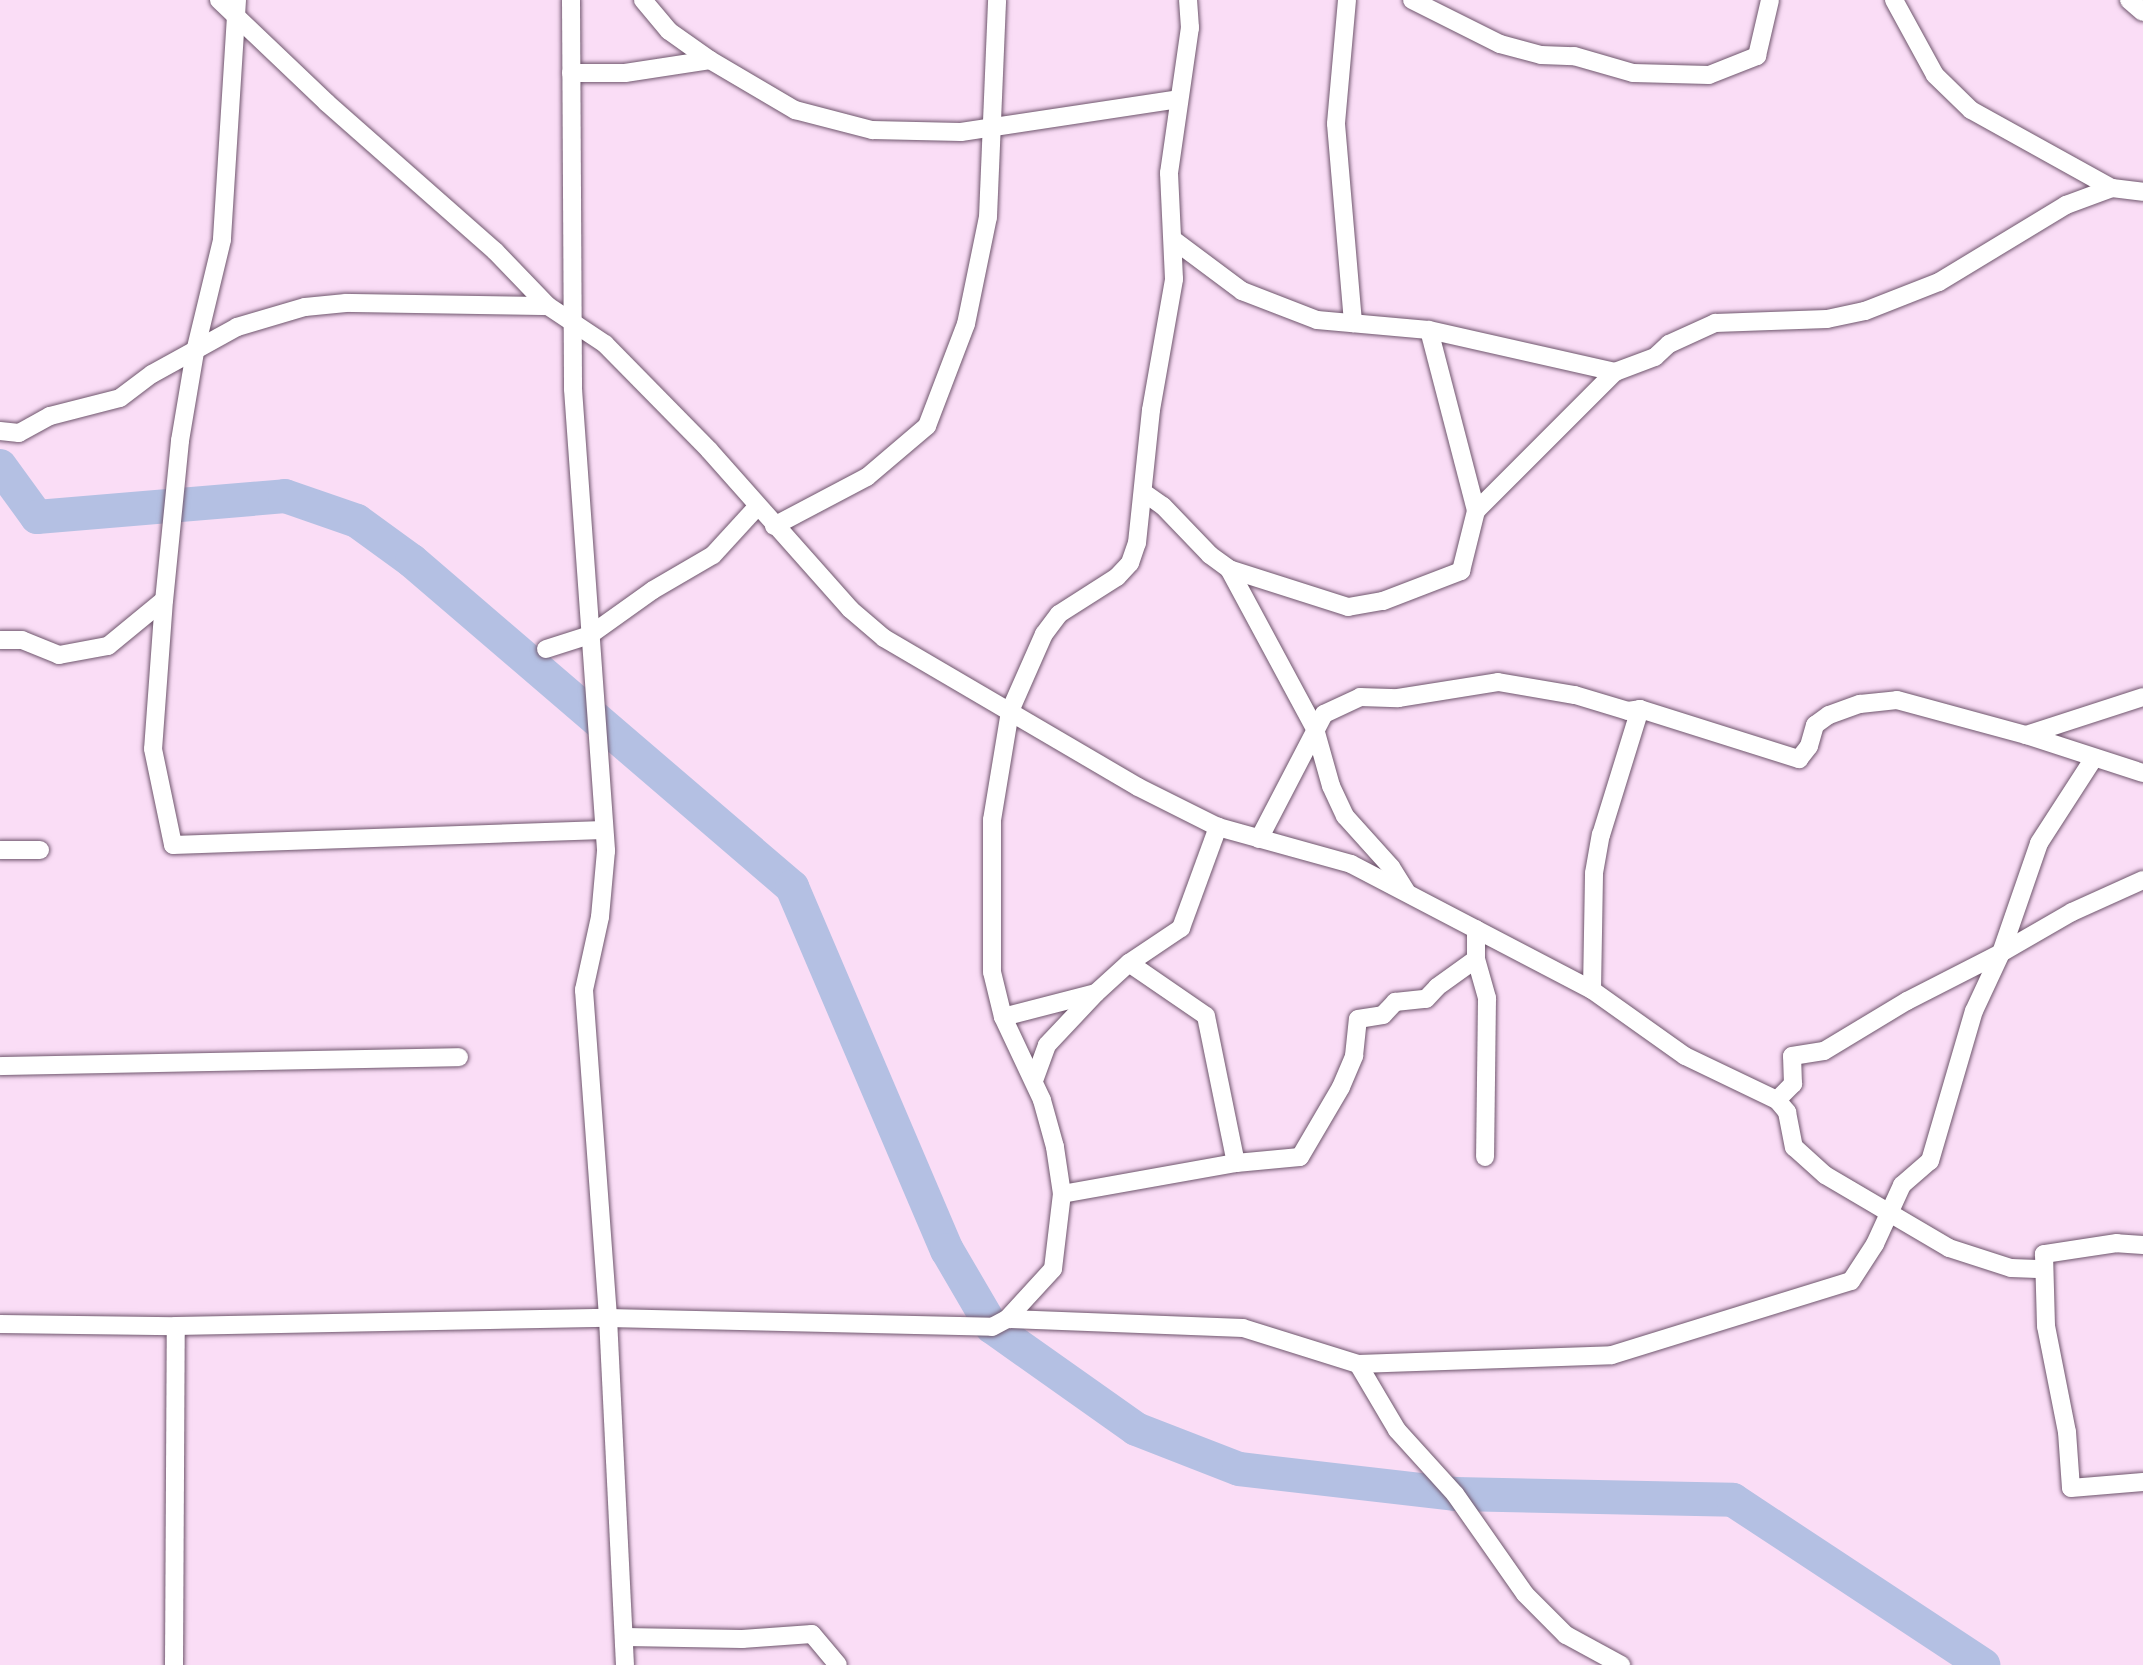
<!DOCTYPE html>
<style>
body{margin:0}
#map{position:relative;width:2143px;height:1665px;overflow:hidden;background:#faddf6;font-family:"Playfair Display",serif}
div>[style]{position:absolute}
.river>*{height:34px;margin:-17px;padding:0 17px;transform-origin:17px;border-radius:17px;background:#b4c0e3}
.roads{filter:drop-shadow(0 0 2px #6f566d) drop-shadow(0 0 2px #6f566d)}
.street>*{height:18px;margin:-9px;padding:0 9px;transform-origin:9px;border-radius:9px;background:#fff}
span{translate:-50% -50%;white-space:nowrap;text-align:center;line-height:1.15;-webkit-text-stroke:7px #faddf6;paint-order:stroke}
</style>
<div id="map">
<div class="river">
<i style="left:0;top:466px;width:63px;rotate:54deg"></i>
<i style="left:37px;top:517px;width:249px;rotate:-4.8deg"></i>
<i style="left:285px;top:496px;width:76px;rotate:19.1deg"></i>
<i style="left:357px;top:521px;width:68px;rotate:36deg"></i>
<i style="left:412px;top:561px;width:501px;rotate:40.63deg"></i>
<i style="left:792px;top:887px;width:395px;rotate:66.9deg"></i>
<i style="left:947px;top:1250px;width:89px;rotate:59.7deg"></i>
<i style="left:992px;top:1327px;width:176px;rotate:35.3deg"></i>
<i style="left:1136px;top:1429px;width:110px;rotate:21.2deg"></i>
<i style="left:1239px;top:1469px;width:217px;rotate:6.6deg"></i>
<i style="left:1455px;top:1494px;width:278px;rotate:1.2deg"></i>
<i style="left:1733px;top:1500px;width:300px;rotate:33.4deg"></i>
</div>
<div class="roads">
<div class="street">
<i style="left:219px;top:0;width:149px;rotate:43.6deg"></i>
<i style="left:327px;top:103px;width:224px;rotate:41.4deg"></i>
<i style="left:495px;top:251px;width:76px;rotate:46.1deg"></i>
<i style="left:548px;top:306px;width:69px;rotate:33.7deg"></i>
<i style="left:605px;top:344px;width:148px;rotate:45.5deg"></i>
<i style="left:709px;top:450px;width:213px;rotate:48.4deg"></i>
<i style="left:850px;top:609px;width:45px;rotate:40.5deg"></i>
<i style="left:884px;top:638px;width:294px;rotate:30.4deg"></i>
<i style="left:1138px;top:787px;width:89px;rotate:26.6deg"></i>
<i style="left:1218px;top:827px;width:138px;rotate:15.5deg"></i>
<i style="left:1351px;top:864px;width:272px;rotate:27.6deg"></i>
<i style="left:1592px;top:990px;width:114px;rotate:35.4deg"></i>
<i style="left:1685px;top:1056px;width:102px;rotate:25.6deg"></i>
<i style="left:1777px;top:1100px;width:16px;rotate:50deg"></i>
<i style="left:1787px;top:1112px;width:36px;rotate:79deg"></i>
<i style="left:1794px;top:1147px;width:42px;rotate:42.1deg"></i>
<i style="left:1825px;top:1175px;width:144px;rotate:30.5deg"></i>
<i style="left:1949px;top:1248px;width:65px;rotate:17.9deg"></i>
<i style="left:2011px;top:1268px;width:33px;rotate:2deg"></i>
<i style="left:237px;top:0;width:240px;rotate:93.6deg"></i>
<i style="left:222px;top:240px;width:115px;rotate:103.6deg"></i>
<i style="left:195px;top:352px;width:90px;rotate:99.6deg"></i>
<i style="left:180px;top:441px;width:160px;rotate:95.7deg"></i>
<i style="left:164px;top:600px;width:149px;rotate:94.2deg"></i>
<i style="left:153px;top:749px;width:98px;rotate:78.2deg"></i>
<i style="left:173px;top:845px;width:431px;rotate:-2deg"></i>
<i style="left:571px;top:0;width:389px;rotate:89.7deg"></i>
<i style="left:573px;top:389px;width:463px;rotate:85.9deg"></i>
<i style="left:606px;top:851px;width:66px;rotate:95.2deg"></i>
<i style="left:600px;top:917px;width:75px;rotate:102.4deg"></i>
<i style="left:584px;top:990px;width:329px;rotate:85.8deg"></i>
<i style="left:608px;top:1318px;width:347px;rotate:87.2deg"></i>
<i style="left:643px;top:0;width:40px;rotate:50deg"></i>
<i style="left:669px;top:31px;width:50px;rotate:35.3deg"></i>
<i style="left:710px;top:60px;width:99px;rotate:30.5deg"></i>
<i style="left:795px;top:110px;width:80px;rotate:14.6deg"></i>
<i style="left:872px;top:130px;width:89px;rotate:1.3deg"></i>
<i style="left:961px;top:132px;width:220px;rotate:-8.6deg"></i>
<i style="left:1347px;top:0;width:124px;rotate:95.1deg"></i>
<i style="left:1336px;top:124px;width:200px;rotate:85.1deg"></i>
<i style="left:1412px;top:0;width:98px;rotate:26.6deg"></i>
<i style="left:1500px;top:44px;width:42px;rotate:15deg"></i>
<i style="left:1541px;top:55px;width:33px;rotate:2deg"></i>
<i style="left:1574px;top:56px;width:61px;rotate:16.1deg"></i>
<i style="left:1633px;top:73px;width:76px;rotate:1.5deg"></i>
<i style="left:1709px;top:75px;width:52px;rotate:-21.6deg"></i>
<i style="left:1757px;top:56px;width:57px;rotate:-76.9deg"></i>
<i style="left:1894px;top:0;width:85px;rotate:61.3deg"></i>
<i style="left:1935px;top:75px;width:50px;rotate:44.2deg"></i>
<i style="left:1971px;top:110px;width:161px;rotate:29deg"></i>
<i style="left:2112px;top:188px;width:31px;rotate:7deg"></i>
<i style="left:2129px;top:0;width:18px;rotate:41deg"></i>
<i style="left:571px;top:73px;width:54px"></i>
<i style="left:625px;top:73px;width:86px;rotate:-8.7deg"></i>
<i style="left:1175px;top:241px;width:84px;rotate:36.7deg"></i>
<i style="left:1242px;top:291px;width:80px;rotate:21.1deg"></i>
<i style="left:1317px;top:320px;width:112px;rotate:5.1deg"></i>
<i style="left:1429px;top:330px;width:191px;rotate:12.7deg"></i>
<i style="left:1429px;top:330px;width:187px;rotate:75.4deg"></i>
<i style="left:0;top:431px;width:19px;rotate:6deg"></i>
<i style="left:19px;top:433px;width:35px;rotate:-29deg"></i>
<i style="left:50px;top:416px;width:72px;rotate:-14.4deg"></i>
<i style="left:120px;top:398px;width:40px;rotate:-37deg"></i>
<i style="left:152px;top:374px;width:97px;rotate:-28.9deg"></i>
<i style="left:237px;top:327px;width:71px;rotate:-16.4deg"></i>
<i style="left:305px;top:307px;width:41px;rotate:-5.6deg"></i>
<i style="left:346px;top:303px;width:202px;rotate:0.9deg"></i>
<i style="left:1143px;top:492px;width:24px;rotate:35deg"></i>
<i style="left:1163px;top:506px;width:68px;rotate:46.2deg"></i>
<i style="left:1210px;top:555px;width:24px;rotate:36deg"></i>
<i style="left:1229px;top:569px;width:125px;rotate:17.7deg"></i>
<i style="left:1348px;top:607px;width:36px;rotate:-10deg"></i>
<i style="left:1383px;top:601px;width:84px;rotate:-21deg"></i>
<i style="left:1461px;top:571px;width:62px;rotate:-76deg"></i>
<i style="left:1476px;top:511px;width:197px;rotate:-45deg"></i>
<i style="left:1615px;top:372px;width:43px;rotate:-20.6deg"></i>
<i style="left:1655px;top:357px;width:19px;rotate:-43deg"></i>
<i style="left:1669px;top:344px;width:51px;rotate:-24.5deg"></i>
<i style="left:1715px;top:323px;width:112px;rotate:-2deg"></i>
<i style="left:1827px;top:319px;width:39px;rotate:-12deg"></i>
<i style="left:1865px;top:311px;width:79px;rotate:-21.4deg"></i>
<i style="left:1939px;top:282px;width:149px;rotate:-31.2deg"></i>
<i style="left:2066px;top:205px;width:49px;rotate:-20.3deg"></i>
<i style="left:774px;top:526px;width:105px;rotate:-27.8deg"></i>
<i style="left:867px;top:477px;width:79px;rotate:-40.4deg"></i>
<i style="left:927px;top:426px;width:109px;rotate:-69.1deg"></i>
<i style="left:966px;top:324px;width:109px;rotate:-78.4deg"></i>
<i style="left:988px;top:217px;width:217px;rotate:-87.6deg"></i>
<i style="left:1229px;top:569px;width:182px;rotate:61.7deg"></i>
<i style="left:1315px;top:729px;width:59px;rotate:74.3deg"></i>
<i style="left:1331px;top:786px;width:33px;rotate:65deg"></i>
<i style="left:1345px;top:816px;width:69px;rotate:48deg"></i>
<i style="left:1391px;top:867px;width:28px;rotate:58deg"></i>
<i style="left:0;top:640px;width:22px"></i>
<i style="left:22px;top:640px;width:40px;rotate:22deg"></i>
<i style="left:59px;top:655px;width:50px;rotate:-10.4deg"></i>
<i style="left:108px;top:646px;width:72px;rotate:-39.4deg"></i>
<i style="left:546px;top:649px;width:46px;rotate:-17.7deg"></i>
<i style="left:590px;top:635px;width:77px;rotate:-35.5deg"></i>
<i style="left:653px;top:590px;width:69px;rotate:-30.3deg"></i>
<i style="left:713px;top:555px;width:65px;rotate:-47.5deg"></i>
<i style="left:2026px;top:735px;width:123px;rotate:-18deg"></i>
<i style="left:1259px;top:839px;width:141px;rotate:-62.5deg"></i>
<i style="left:1324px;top:714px;width:40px;rotate:-25deg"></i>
<i style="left:1360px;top:697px;width:38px;rotate:2deg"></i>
<i style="left:1398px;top:698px;width:101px;rotate:-9.1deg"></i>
<i style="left:1498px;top:682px;width:78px;rotate:9.6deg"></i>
<i style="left:1575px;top:695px;width:55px;rotate:16.8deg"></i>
<i style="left:1628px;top:711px;width:12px;rotate:-9deg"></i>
<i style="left:1640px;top:709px;width:167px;rotate:17.5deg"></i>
<i style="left:1799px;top:759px;width:16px;rotate:-52deg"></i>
<i style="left:1809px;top:746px;width:22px;rotate:-74deg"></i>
<i style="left:1815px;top:725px;width:17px;rotate:-36deg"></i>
<i style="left:1829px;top:715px;width:33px;rotate:-20deg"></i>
<i style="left:1860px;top:704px;width:37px;rotate:-6deg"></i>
<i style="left:1897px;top:700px;width:134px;rotate:15.2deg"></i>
<i style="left:2026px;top:735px;width:123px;rotate:18deg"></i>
<i style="left:0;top:850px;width:40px"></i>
<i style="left:1476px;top:959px;width:41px;rotate:74.2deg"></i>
<i style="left:1487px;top:998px;width:159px;rotate:90.7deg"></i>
<i style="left:1129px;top:963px;width:93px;rotate:34.5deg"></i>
<i style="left:1206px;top:1016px;width:150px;rotate:78.5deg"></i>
<i style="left:1592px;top:990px;width:117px;rotate:-89deg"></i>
<i style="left:1594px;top:873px;width:39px;rotate:-80deg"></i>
<i style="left:1601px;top:835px;width:132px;rotate:-72.8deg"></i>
<i style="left:1003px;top:1017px;width:96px;rotate:-14.5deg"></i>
<i style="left:0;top:1066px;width:459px;rotate:-1.1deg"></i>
<i style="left:1035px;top:1078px;width:35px;rotate:-70deg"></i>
<i style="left:1047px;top:1045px;width:71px;rotate:-46.7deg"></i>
<i style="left:1096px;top:993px;width:45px;rotate:-42.3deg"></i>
<i style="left:1129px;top:963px;width:63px;rotate:-33.9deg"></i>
<i style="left:1181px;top:928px;width:108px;rotate:-69.9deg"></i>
<i style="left:1777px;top:1100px;width:23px;rotate:-45deg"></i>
<i style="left:1793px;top:1084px;width:28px;rotate:-92deg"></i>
<i style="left:1792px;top:1056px;width:32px;rotate:-9deg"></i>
<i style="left:1824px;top:1051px;width:97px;rotate:-31.1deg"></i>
<i style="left:1907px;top:1001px;width:106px;rotate:-27.1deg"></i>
<i style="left:2001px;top:953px;width:82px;rotate:-30deg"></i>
<i style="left:2072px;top:912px;width:78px;rotate:-24.3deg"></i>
<i style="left:1062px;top:1194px;width:177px;rotate:-10.1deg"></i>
<i style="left:1236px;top:1163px;width:64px;rotate:-5.4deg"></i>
<i style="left:1300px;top:1157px;width:81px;rotate:-59.6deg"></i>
<i style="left:1341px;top:1087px;width:34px;rotate:-67deg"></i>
<i style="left:1354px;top:1056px;width:37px;rotate:-84deg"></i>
<i style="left:1358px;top:1019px;width:25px;rotate:-9deg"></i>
<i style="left:1383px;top:1015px;width:18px;rotate:-47deg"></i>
<i style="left:1395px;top:1002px;width:31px;rotate:-6deg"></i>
<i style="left:1426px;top:999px;width:16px;rotate:-47deg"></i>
<i style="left:1437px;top:987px;width:48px;rotate:-35.7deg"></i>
<i style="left:1476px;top:959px;width:30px;rotate:-90deg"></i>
<i style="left:2143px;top:1245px;width:26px;rotate:-176deg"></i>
<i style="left:2117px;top:1243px;width:74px;rotate:171.4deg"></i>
<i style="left:2044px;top:1254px;width:72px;rotate:88.4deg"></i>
<i style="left:2046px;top:1326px;width:108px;rotate:78.8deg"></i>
<i style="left:2067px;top:1432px;width:56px;rotate:85.9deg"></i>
<i style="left:2071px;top:1488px;width:72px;rotate:-4.8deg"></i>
<i style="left:1007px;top:1319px;width:68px;rotate:-47.4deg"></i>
<i style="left:1053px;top:1269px;width:76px;rotate:-83.2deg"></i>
<i style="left:1062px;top:1194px;width:48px;rotate:-98.5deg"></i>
<i style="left:1055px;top:1147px;width:49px;rotate:-105.5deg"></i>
<i style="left:1042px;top:1100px;width:92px;rotate:-115.2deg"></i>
<i style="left:1003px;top:1017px;width:46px;rotate:-103.7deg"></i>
<i style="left:992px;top:972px;width:152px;rotate:-90deg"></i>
<i style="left:992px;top:820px;width:110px;rotate:-80.6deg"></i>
<i style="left:1010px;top:711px;width:84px;rotate:-66.2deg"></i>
<i style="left:1044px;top:634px;width:25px;rotate:-53deg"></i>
<i style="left:1059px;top:614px;width:69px;rotate:-32.5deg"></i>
<i style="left:1117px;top:577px;width:19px;rotate:-47deg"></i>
<i style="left:1130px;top:563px;width:21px;rotate:-71deg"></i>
<i style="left:1137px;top:543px;width:134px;rotate:-84deg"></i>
<i style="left:1151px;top:410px;width:133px;rotate:-80deg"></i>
<i style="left:1174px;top:279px;width:106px;rotate:-92.7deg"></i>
<i style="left:1169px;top:173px;width:147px;rotate:-81.8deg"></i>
<i style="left:1190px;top:28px;width:28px;rotate:-94deg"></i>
<i style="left:0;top:1324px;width:176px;rotate:0.7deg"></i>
<i style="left:176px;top:1326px;width:432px;rotate:-1.1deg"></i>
<i style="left:608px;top:1318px;width:384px;rotate:1.3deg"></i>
<i style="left:992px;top:1327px;width:17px;rotate:-28deg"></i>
<i style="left:1007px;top:1319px;width:236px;rotate:2.2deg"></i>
<i style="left:1243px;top:1328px;width:121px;rotate:17.4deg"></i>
<i style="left:1358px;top:1364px;width:254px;rotate:-2deg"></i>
<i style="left:1612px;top:1355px;width:250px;rotate:-17.2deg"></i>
<i style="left:1851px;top:1281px;width:44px;rotate:-57deg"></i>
<i style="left:1875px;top:1244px;width:65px;rotate:-65.4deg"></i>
<i style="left:1902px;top:1185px;width:37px;rotate:-41deg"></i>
<i style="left:1930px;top:1161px;width:156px;rotate:-73.7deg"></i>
<i style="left:1974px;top:1011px;width:64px;rotate:-65deg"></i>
<i style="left:2001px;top:953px;width:116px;rotate:-70.9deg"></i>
<i style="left:2039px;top:843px;width:101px;rotate:-57.1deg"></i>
<i style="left:1358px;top:1364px;width:77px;rotate:59.4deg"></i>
<i style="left:1397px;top:1430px;width:86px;rotate:47.8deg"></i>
<i style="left:1455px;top:1494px;width:122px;rotate:55deg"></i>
<i style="left:1525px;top:1594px;width:58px;rotate:45deg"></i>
<i style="left:1566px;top:1635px;width:63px;rotate:28.6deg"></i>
<i style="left:625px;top:1637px;width:117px;rotate:1deg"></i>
<i style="left:742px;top:1639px;width:70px;rotate:-4.1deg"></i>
<i style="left:812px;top:1634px;width:40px;rotate:50deg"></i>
<i style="left:174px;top:1665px;width:339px;rotate:-89.7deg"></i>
</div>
</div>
</div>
